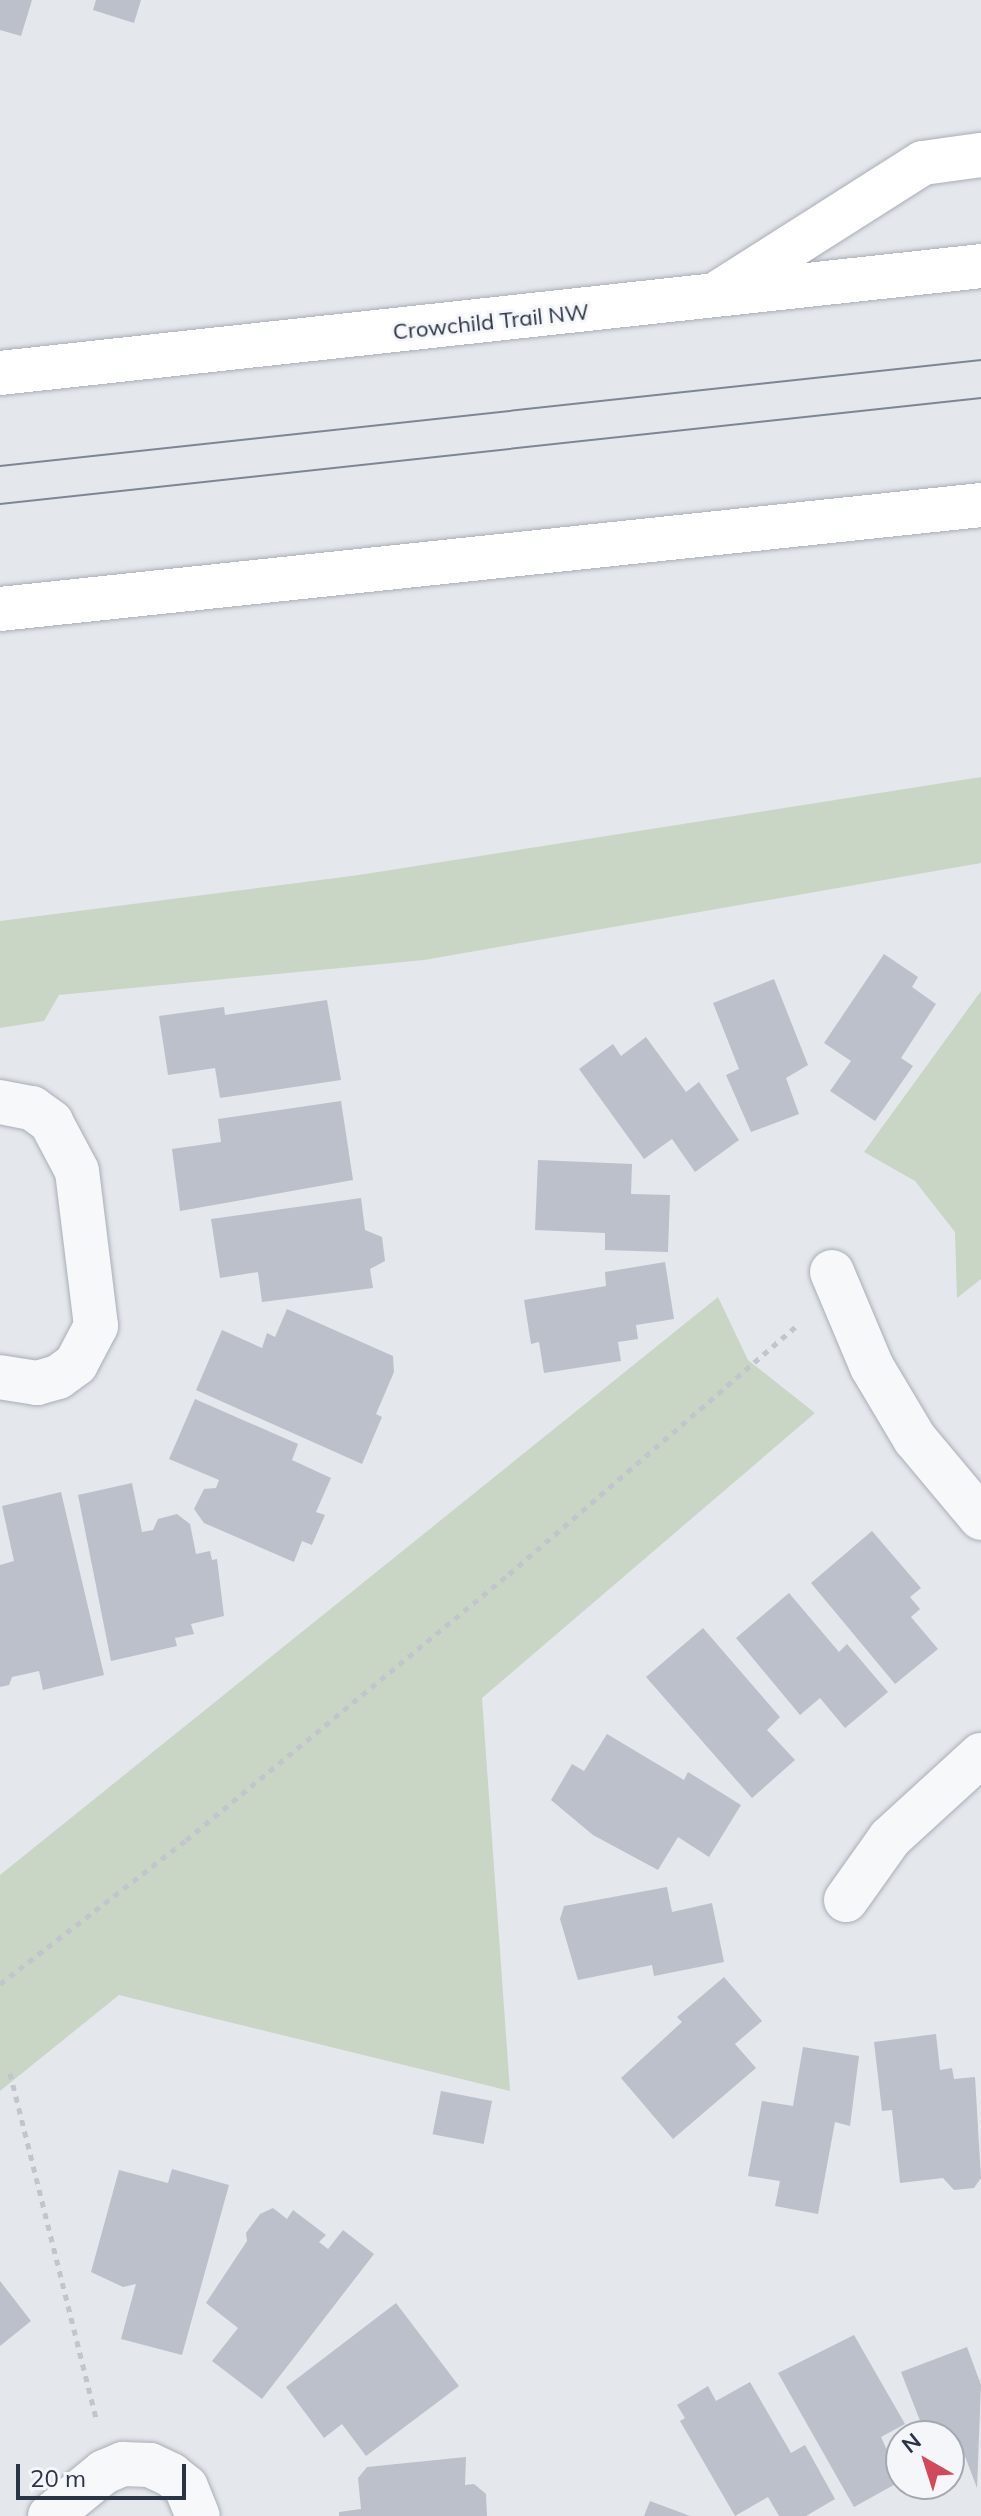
<!DOCTYPE html>
<style>
body{margin:0}
#map{position:relative;width:981px;height:2516px;overflow:hidden;background:#e4e7ec;font-family:Mulish,sans-serif}
div>[style]{position:absolute}
.green>*{inset:0;background:#c9d6c5}
.building>*{inset:0;background:#bbc0ca;transform-origin:0 0}
.path>*{height:5px;margin-top:-2.5px;transform-origin:0;background:repeating-linear-gradient(90deg,#c2c5cb 0 6px,transparent 0 12px)}
.roads{filter:drop-shadow(0 0 2px #a9aeb7) drop-shadow(0 0 2px #a9aeb7)}
.minor>*{height:44px;margin:-22px;padding:0 22px;transform-origin:22px;border-radius:22px;background:#f7f8fa}
.highway>*{height:44px;margin:-22px;padding:0 22px;transform-origin:22px;border-radius:22px;background:#fff}
.tram>*{height:2px;margin:-1px;padding:0 1px;transform-origin:1px;border-radius:1px;background:#7d8696}
span{translate:-50% -50%;white-space:nowrap;text-align:center;line-height:1.15;-webkit-text-stroke:6px #f4f6f9;paint-order:stroke}
.street-label{font-size:22px;color:#2b3445}
.north{position:absolute;left:885px;top:2420px;width:80px;height:80px;box-sizing:border-box;background:#f4f6f9;border:2px solid #a4a8b1;border-radius:50%;rotate:321deg;font-size:22px;font-weight:700;line-height:32px;text-align:center;color:#2b3445}
.north::after{content:'';display:block;margin:auto;width:28px;height:36px;background:#d1495b;clip-path:polygon(50% 0,100% 100%,50% 72%,0 100%)}
.scale{position:absolute;left:16px;top:2464px;width:170px;height:36px;box-sizing:border-box;border:4px solid #2b3445;border-top:0;padding-left:10px;font-size:24px;line-height:28px;white-space:nowrap;color:#2b3445;-webkit-text-stroke:6px #f4f6f9;paint-order:stroke}
</style>
<div id="map">
<div class="green">
<i style="clip-path:polygon(981px 777px,981px 863px,424px 960px,59px 995px,44px 1021px,0 1028px,0 921px,359px 875px)"></i>
<i style="clip-path:polygon(981px 991px,981px 1279px,957px 1298px,955px 1232px,915px 1181px,864px 1152px)"></i>
<i style="clip-path:polygon(718px 1297px,748px 1360px,815px 1413px,482px 1698px,510px 2091px,119px 1995px,0 2091px,0 1875px)"></i>
</div>
<div class="building">
<i style="clip-path:polygon(0 0,32px 0,21px 36px,0 30px)"></i>
<i style="clip-path:polygon(96px 0,141px 0,134px 23px,93px 10px)"></i>
<i style="clip-path:polygon(884px 954px,918px 977px,912px 987px,936px 1004px,901px 1058px,913px 1066px,875px 1121px,830px 1091px,851px 1061px,824px 1043px)"></i>
<i style="clip-path:polygon(774px 979px,808px 1065px,786px 1078px,799px 1114px,751px 1132px,726px 1075px,739px 1069px,713px 1003px)"></i>
<i style="clip-path:polygon(327px 1000px,341px 1080px,220px 1098px,215px 1068px,168px 1075px,159px 1016px,224px 1007px,225px 1015px)"></i>
<i style="clip-path:polygon(646px 1037px,686px 1092px,699px 1082px,739px 1140px,695px 1172px,672px 1139px,644px 1159px,579px 1069px,613px 1044px,621px 1056px)"></i>
<i style="clip-path:polygon(341px 1101px,353px 1180px,180px 1211px,172px 1149px,221px 1142px,218px 1119px)"></i>
<i style="clip-path:polygon(538px 1160px,632px 1164px,631px 1194px,670px 1195px,668px 1252px,605px 1250px,605px 1233px,535px 1230px)"></i>
<i style="clip-path:polygon(361px 1198px,365px 1230px,382px 1237px,385px 1261px,370px 1269px,373px 1288px,262px 1302px,258px 1272px,220px 1278px,211px 1219px)"></i>
<i style="clip-path:polygon(665px 1262px,674px 1319px,636px 1325px,638px 1339px,618px 1342px,621px 1361px,544px 1373px,539px 1342px,531px 1344px,524px 1300px,606px 1286px,605px 1272px)"></i>
<i style="clip-path:polygon(287px 1309px,393px 1356px,394px 1372px,376px 1414px,382px 1417px,362px 1464px,196px 1390px,222px 1330px,262px 1348px,267px 1333px,275px 1337px)"></i>
<i style="clip-path:polygon(195px 1399px,298px 1444px,292px 1460px,331px 1478px,316px 1512px,325px 1515px,312px 1545px,302px 1541px,294px 1562px,204px 1523px,194px 1509px,204px 1489px,216px 1488px,219px 1480px,169px 1459px)"></i>
<i style="clip-path:polygon(132px 1483px,142px 1532px,153px 1530px,158px 1519px,177px 1514px,190px 1524px,196px 1554px,210px 1551px,212px 1560px,217px 1559px,224px 1616px,191px 1624px,194px 1634px,175px 1638px,177px 1646px,111px 1661px,78px 1495px)"></i>
<i style="clip-path:polygon(61px 1492px,104px 1675px,43px 1690px,39px 1671px,12px 1677px,9px 1685px,0 1687px,0 1565px,14px 1561px,2px 1506px)"></i>
<i style="clip-path:polygon(872px 1531px,921px 1588px,910px 1597px,920px 1609px,911px 1617px,938px 1649px,895px 1684px,811px 1583px)"></i>
<i style="clip-path:polygon(789px 1593px,839px 1652px,847px 1644px,888px 1692px,845px 1728px,820px 1698px,800px 1715px,736px 1638px)"></i>
<i style="clip-path:polygon(703px 1628px,780px 1717px,767px 1730px,795px 1760px,752px 1798px,646px 1677px)"></i>
<i style="clip-path:polygon(607px 1734px,684px 1780px,688px 1772px,741px 1805px,709px 1857px,678px 1837px,658px 1870px,593px 1835px,551px 1800px,572px 1764px,584px 1771px)"></i>
<i style="clip-path:polygon(667px 1887px,672px 1912px,712px 1903px,724px 1962px,654px 1976px,652px 1965px,578px 1980px,560px 1919px,564px 1906px)"></i>
<i style="clip-path:polygon(724px 1977px,762px 2021px,735px 2044px,756px 2068px,673px 2139px,621px 2078px,682px 2022px,677px 2017px)"></i>
<i style="clip-path:polygon(936px 2034px,940px 2070px,952px 2068px,954px 2079px,975px 2077px,981px 2178px,974px 2188px,954px 2190px,943px 2178px,900px 2183px,892px 2110px,882px 2111px,874px 2042px)"></i>
<i style="clip-path:polygon(803px 2047px,859px 2056px,850px 2126px,835px 2122px,818px 2214px,775px 2206px,780px 2181px,748px 2176px,762px 2101px,793px 2106px)"></i>
<i style="left:441px;top:2091px;width:52px;height:44px;rotate:11deg"></i>
<i style="clip-path:polygon(172px 2169px,229px 2185px,182px 2355px,121px 2339px,136px 2284px,123px 2287px,91px 2272px,119px 2170px,168px 2183px)"></i>
<i style="clip-path:polygon(273px 2208px,287px 2219px,293px 2210px,326px 2235px,319px 2242px,328px 2249px,343px 2230px,374px 2254px,262px 2399px,212px 2361px,238px 2328px,206px 2303px,247px 2241px,246px 2233px,260px 2214px)"></i>
<i style="clip-path:polygon(0 2281px,31px 2321px,0 2346px)"></i>
<i style="clip-path:polygon(396px 2303px,459px 2386px,366px 2456px,342px 2424px,324px 2438px,286px 2387px)"></i>
<i style="clip-path:polygon(854px 2335px,905px 2424px,881px 2437px,901px 2481px,854px 2507px,778px 2373px)"></i>
<i style="clip-path:polygon(967px 2347px,981px 2385px,977px 2488px,963px 2451px,949px 2456px,949px 2436px,926px 2436px,901px 2372px)"></i>
<i style="clip-path:polygon(750px 2382px,791px 2453px,805px 2445px,835px 2499px,806px 2516px,779px 2516px,768px 2497px,735px 2516px,680px 2421px,685px 2418px,677px 2405px,708px 2386px,716px 2401px)"></i>
<i style="clip-path:polygon(466px 2457px,465px 2485px,474px 2484px,486px 2494px,487px 2516px,339px 2516px,339px 2512px,361px 2509px,358px 2478px,367px 2467px)"></i>
<i style="clip-path:polygon(650px 2501px,690px 2516px,644px 2516px)"></i>
</div>
<div class="path">
<i style="left:0;top:1984px;width:235px;rotate:-37.7deg"></i>
<i style="left:186px;top:1840px;width:418px;rotate:-39.5deg"></i>
<i style="left:509px;top:1574px;width:383px;rotate:-40.8deg"></i>
<i style="left:10px;top:2073px;width:357px;rotate:76deg"></i>
</div>
<div class="roads">
<div class="minor">
<i style="left:0;top:1102px;width:33px;rotate:11deg"></i>
<i style="left:32px;top:1108px;width:24px;rotate:36deg"></i>
<i style="left:51px;top:1122px;width:55px;rotate:62deg"></i>
<i style="left:77px;top:1171px;width:156px;rotate:83deg"></i>
<i style="left:96px;top:1326px;width:43px;rotate:117.8deg"></i>
<i style="left:76px;top:1364px;width:22px;rotate:144deg"></i>
<i style="left:58px;top:1377px;width:22px;rotate:164deg"></i>
<i style="left:37px;top:1383px;width:37px;rotate:-171deg"></i>
<i style="left:832px;top:1272px;width:103px;rotate:67.2deg"></i>
<i style="left:872px;top:1367px;width:84px;rotate:59.2deg"></i>
<i style="left:915px;top:1439px;width:103px;rotate:50.1deg"></i>
<i style="left:846px;top:1900px;width:76px;rotate:-54.6deg"></i>
<i style="left:890px;top:1838px;width:123px;rotate:-42.4deg"></i>
<i style="left:50px;top:2516px;width:70px;rotate:-39.2deg"></i>
<i style="left:104px;top:2472px;width:21px;rotate:-23deg"></i>
<i style="left:123px;top:2464px;width:27px;rotate:2deg"></i>
<i style="left:150px;top:2465px;width:23px;rotate:25deg"></i>
<i style="left:171px;top:2475px;width:19px;rotate:39deg"></i>
<i style="left:186px;top:2487px;width:31px;rotate:68deg"></i>
</div>
<div class="highway">
<i style="left:721px;top:291px;width:239px;rotate:-32.4deg"></i>
<i style="left:923px;top:163px;width:59px;rotate:-7.9deg"></i>
<i style="left:0;top:373px;width:987px;rotate:-6.22deg"></i>
<i style="left:0;top:609px;width:986px;rotate:-6.05deg"></i>
</div>
</div>
<div class="tram">
<i style="left:0;top:466px;width:987px;rotate:-6.17deg"></i>
<i style="left:0;top:504px;width:987px;rotate:-6.17deg"></i>
</div>
<div class="street-label">
<span style="left:491px;top:322px;rotate:-6deg">Crowchild Trail NW</span>
</div>
<div class="north">N</div>
<div class="scale">20 m</div>
</div>
